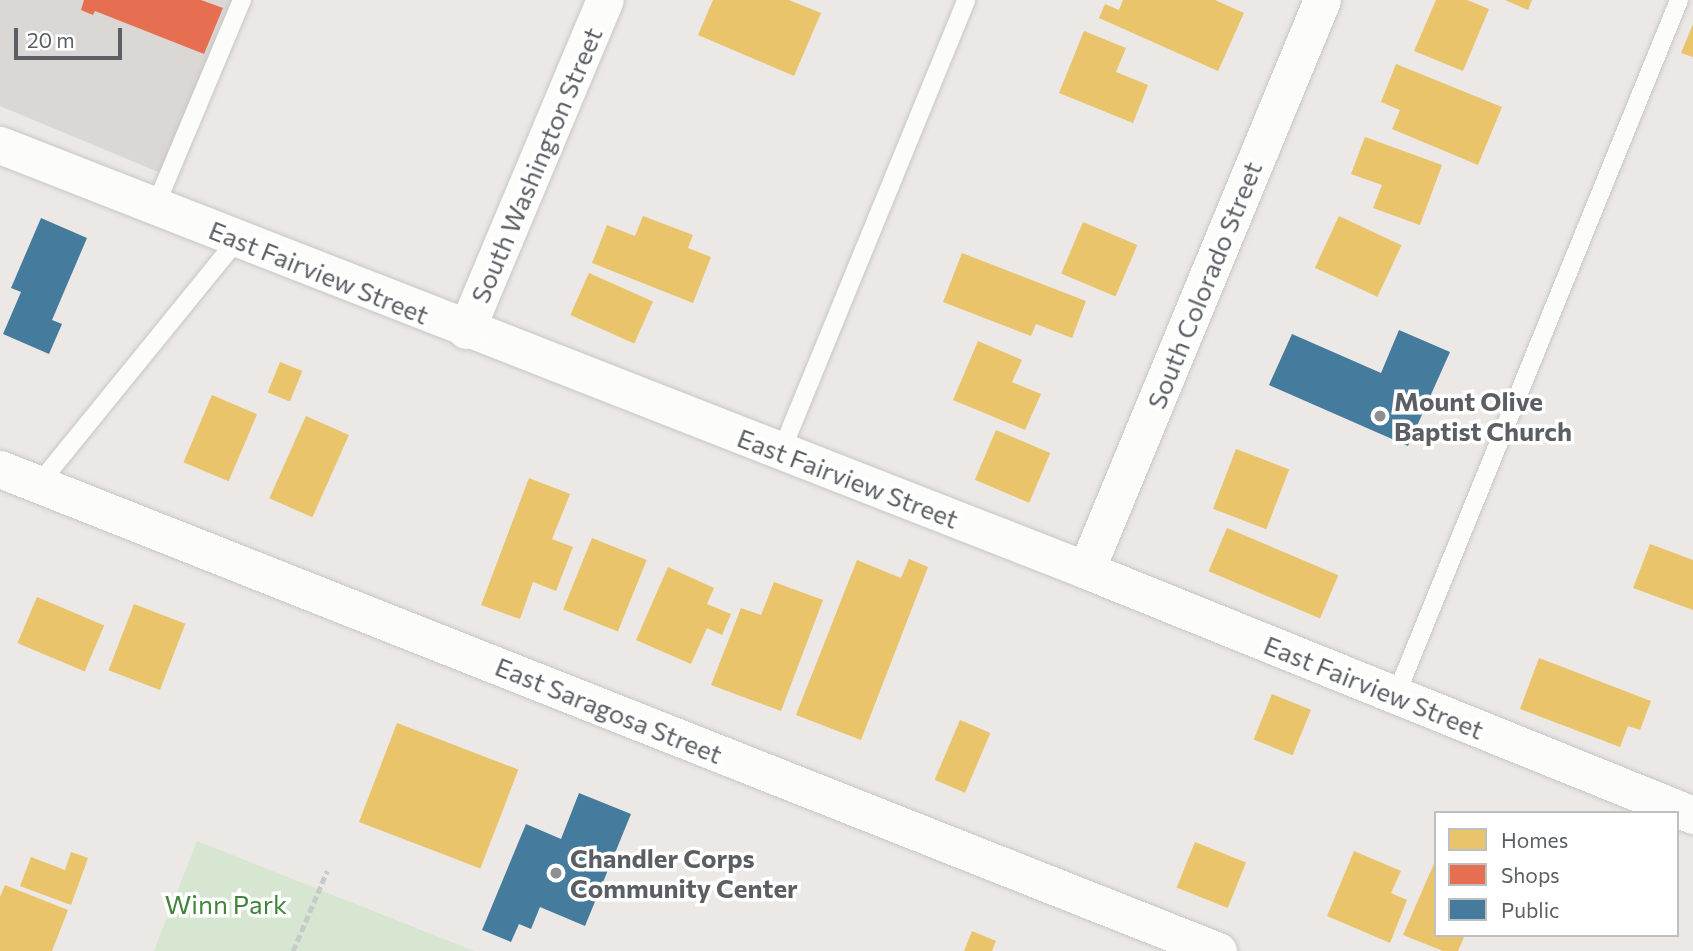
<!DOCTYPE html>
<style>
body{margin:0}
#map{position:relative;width:1693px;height:951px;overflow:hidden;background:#ebe8e5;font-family:Commissioner,sans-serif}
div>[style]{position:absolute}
.industrial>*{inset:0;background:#dbd7d5}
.green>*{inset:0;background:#d6e6d1}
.homes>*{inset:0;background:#e9c46a;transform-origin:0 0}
.shops>*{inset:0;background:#e76f51}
.public>*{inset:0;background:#457b9d}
.path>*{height:4.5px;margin-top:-2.25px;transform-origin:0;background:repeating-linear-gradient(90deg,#c6cbc8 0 7px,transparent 0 10.5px)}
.roads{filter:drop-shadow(0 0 2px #c7c7c7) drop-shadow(0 0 2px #c7c7c7)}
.lane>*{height:18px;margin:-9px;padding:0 9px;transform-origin:9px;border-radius:9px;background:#fcfcfb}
.street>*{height:37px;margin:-18.5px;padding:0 18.5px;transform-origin:18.5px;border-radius:18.5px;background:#fcfcfb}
.dots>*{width:19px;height:19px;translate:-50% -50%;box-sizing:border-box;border:4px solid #fff;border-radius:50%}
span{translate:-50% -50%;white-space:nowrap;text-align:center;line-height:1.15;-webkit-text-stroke:7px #fff;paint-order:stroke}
.street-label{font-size:26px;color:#5b5f63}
.poi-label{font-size:26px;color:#5b5f63;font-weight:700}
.left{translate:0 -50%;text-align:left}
.park-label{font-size:26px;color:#3f8439}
.legend{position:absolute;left:1434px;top:811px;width:245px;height:126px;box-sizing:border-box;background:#fff;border:2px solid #bdbfc1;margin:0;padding:9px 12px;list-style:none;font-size:21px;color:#5b5f63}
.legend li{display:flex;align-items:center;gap:14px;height:35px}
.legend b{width:35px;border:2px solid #bdbfc1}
.scale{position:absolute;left:14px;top:28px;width:108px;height:32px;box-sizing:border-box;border:4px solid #5b5f63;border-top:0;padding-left:9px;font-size:21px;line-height:24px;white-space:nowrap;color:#5b5f63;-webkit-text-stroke:5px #fff;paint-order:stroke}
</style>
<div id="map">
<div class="industrial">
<i style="clip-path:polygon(0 0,250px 0,175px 179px,0 106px)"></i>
</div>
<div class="green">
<i style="clip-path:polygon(197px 841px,474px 951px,154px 951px)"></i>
</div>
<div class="homes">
<i style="clip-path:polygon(713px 0,789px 0,821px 13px,794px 76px,698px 35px)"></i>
<i style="clip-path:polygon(1123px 0,1215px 0,1244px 13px,1218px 71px,1099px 18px,1105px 4px,1119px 10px)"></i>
<i style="clip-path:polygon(1436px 0,1467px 0,1489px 9px,1463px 71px,1414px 51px)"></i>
<i style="clip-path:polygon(1505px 0,1532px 0,1528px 10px)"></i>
<i style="clip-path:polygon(1693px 24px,1693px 57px,1681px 53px)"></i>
<i style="clip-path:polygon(1084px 31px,1126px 48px,1116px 72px,1148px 85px,1133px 123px,1059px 93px)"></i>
<i style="clip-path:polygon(1396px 64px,1502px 107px,1478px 165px,1392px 129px,1400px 110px,1381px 102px)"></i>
<i style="clip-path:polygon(1365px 137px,1442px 165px,1420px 225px,1373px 208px,1382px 185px,1351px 174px)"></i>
<i style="clip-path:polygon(643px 216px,693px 235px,688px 248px,711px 257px,693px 303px,592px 263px,607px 225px,635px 236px)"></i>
<i style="left:1339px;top:216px;width:69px;height:57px;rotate:25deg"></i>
<i style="left:1083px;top:222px;width:59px;height:56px;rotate:23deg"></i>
<i style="clip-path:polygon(962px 253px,1086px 301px,1072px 338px,1036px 324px,1031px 336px,943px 302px)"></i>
<i style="left:589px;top:273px;width:70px;height:46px;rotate:24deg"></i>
<i style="clip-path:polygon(978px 341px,1022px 360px,1012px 382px,1041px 394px,1025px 430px,953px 400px)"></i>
<i style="left:280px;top:362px;width:24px;height:33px;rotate:22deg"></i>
<i style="left:212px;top:395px;width:49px;height:73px;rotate:23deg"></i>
<i style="left:306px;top:416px;width:47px;height:90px;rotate:24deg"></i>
<i style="left:996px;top:430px;width:59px;height:54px;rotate:23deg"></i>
<i style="left:1236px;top:449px;width:57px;height:64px;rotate:21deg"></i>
<i style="clip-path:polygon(529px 478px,570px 494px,552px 539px,573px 547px,556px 591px,533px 582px,520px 619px,481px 605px)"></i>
<i style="left:1227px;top:528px;width:121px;height:47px;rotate:23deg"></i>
<i style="left:592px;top:538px;width:59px;height:77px;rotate:22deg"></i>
<i style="clip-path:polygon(1650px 544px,1693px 560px,1693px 610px,1633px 588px)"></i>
<i style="clip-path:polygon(909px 559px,928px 567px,861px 740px,796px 715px,857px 560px,901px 578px)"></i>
<i style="clip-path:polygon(668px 567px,714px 588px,707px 604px,731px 614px,722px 635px,707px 628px,691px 664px,636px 640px)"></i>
<i style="clip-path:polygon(774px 582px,823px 600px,781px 711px,711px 685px,741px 608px,761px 615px)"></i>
<i style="left:37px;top:597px;width:73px;height:50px;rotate:23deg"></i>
<i style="left:134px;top:604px;width:55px;height:71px;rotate:21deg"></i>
<i style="clip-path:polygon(1539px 658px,1651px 701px,1640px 730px,1628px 726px,1620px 747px,1520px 709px)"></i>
<i style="left:1272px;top:694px;width:42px;height:49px;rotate:22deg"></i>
<i style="left:960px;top:720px;width:33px;height:65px;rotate:23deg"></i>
<i style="left:397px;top:723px;width:130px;height:106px;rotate:21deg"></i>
<i style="left:1195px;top:842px;width:55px;height:49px;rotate:22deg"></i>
<i style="clip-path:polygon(1354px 851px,1401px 871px,1391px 893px,1407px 900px,1390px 943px,1327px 916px)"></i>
<i style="clip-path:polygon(71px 852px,88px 858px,71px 905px,20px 886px,31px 857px,65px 870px)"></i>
<i style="clip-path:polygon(1436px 859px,1436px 935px,1465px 935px,1458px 951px,1443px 951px,1403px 935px)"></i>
<i style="clip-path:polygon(5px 885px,68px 910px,52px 951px,0 951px,0 897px)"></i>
<i style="clip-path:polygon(972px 931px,996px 941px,992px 951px,964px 951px)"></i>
</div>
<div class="shops">
<i style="clip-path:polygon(84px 0,201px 0,223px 8px,204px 54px,95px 11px,93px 15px,81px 10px)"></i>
</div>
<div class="public">
<i style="clip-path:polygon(41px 218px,87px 238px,52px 320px,62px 324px,49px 354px,3px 334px,21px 292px,11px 288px)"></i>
<i style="clip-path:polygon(1399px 330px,1450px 352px,1408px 446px,1269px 385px,1292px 334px,1381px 373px)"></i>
<i style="clip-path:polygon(579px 793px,631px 814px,585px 926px,540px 907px,531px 929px,519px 924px,511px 942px,482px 930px,526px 824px,561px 839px)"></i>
</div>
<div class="path">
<i style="left:293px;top:951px;width:87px;rotate:-67deg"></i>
</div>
<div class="roads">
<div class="lane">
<i style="left:155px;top:207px;width:225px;rotate:-67.2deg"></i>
<i style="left:781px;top:452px;width:488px;rotate:-67.7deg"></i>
<i style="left:38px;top:485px;width:317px;rotate:-50.9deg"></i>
<i style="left:1396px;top:695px;width:750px;rotate:-67.84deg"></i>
</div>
<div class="street">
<i style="left:0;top:145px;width:1166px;rotate:21.37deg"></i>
<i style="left:1086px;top:570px;width:655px;rotate:21.98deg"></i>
<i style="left:466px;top:330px;width:358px;rotate:-67.2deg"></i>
<i style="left:0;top:469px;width:1310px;rotate:21.59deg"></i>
<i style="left:1086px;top:570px;width:617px;rotate:-67.51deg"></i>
</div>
</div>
<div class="dots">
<i style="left:1380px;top:416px;background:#8d8f90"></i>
<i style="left:556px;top:873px;background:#8d8f90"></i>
</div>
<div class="street-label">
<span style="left:536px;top:165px;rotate:-67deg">South Washington Street</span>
<span style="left:319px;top:272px;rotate:22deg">East Fairview Street</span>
<span style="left:1204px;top:285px;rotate:-68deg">South Colorado Street</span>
<span style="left:848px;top:478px;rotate:21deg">East Fairview Street</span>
<span style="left:1374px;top:687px;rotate:22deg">East Fairview Street</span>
<span style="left:609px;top:710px;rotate:22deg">East Saragosa Street</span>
</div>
<div class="poi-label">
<span class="left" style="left:1394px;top:416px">Mount Olive<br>Baptist Church</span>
<span class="left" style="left:570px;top:873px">Chandler Corps<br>Community Center</span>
</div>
<div class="park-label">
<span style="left:226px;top:904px">Winn Park</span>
</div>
<ul class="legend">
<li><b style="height:19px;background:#e9c46a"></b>Homes</li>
<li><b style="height:19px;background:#e76f51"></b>Shops</li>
<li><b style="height:19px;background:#457b9d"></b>Public</li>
</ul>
<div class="scale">20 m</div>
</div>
